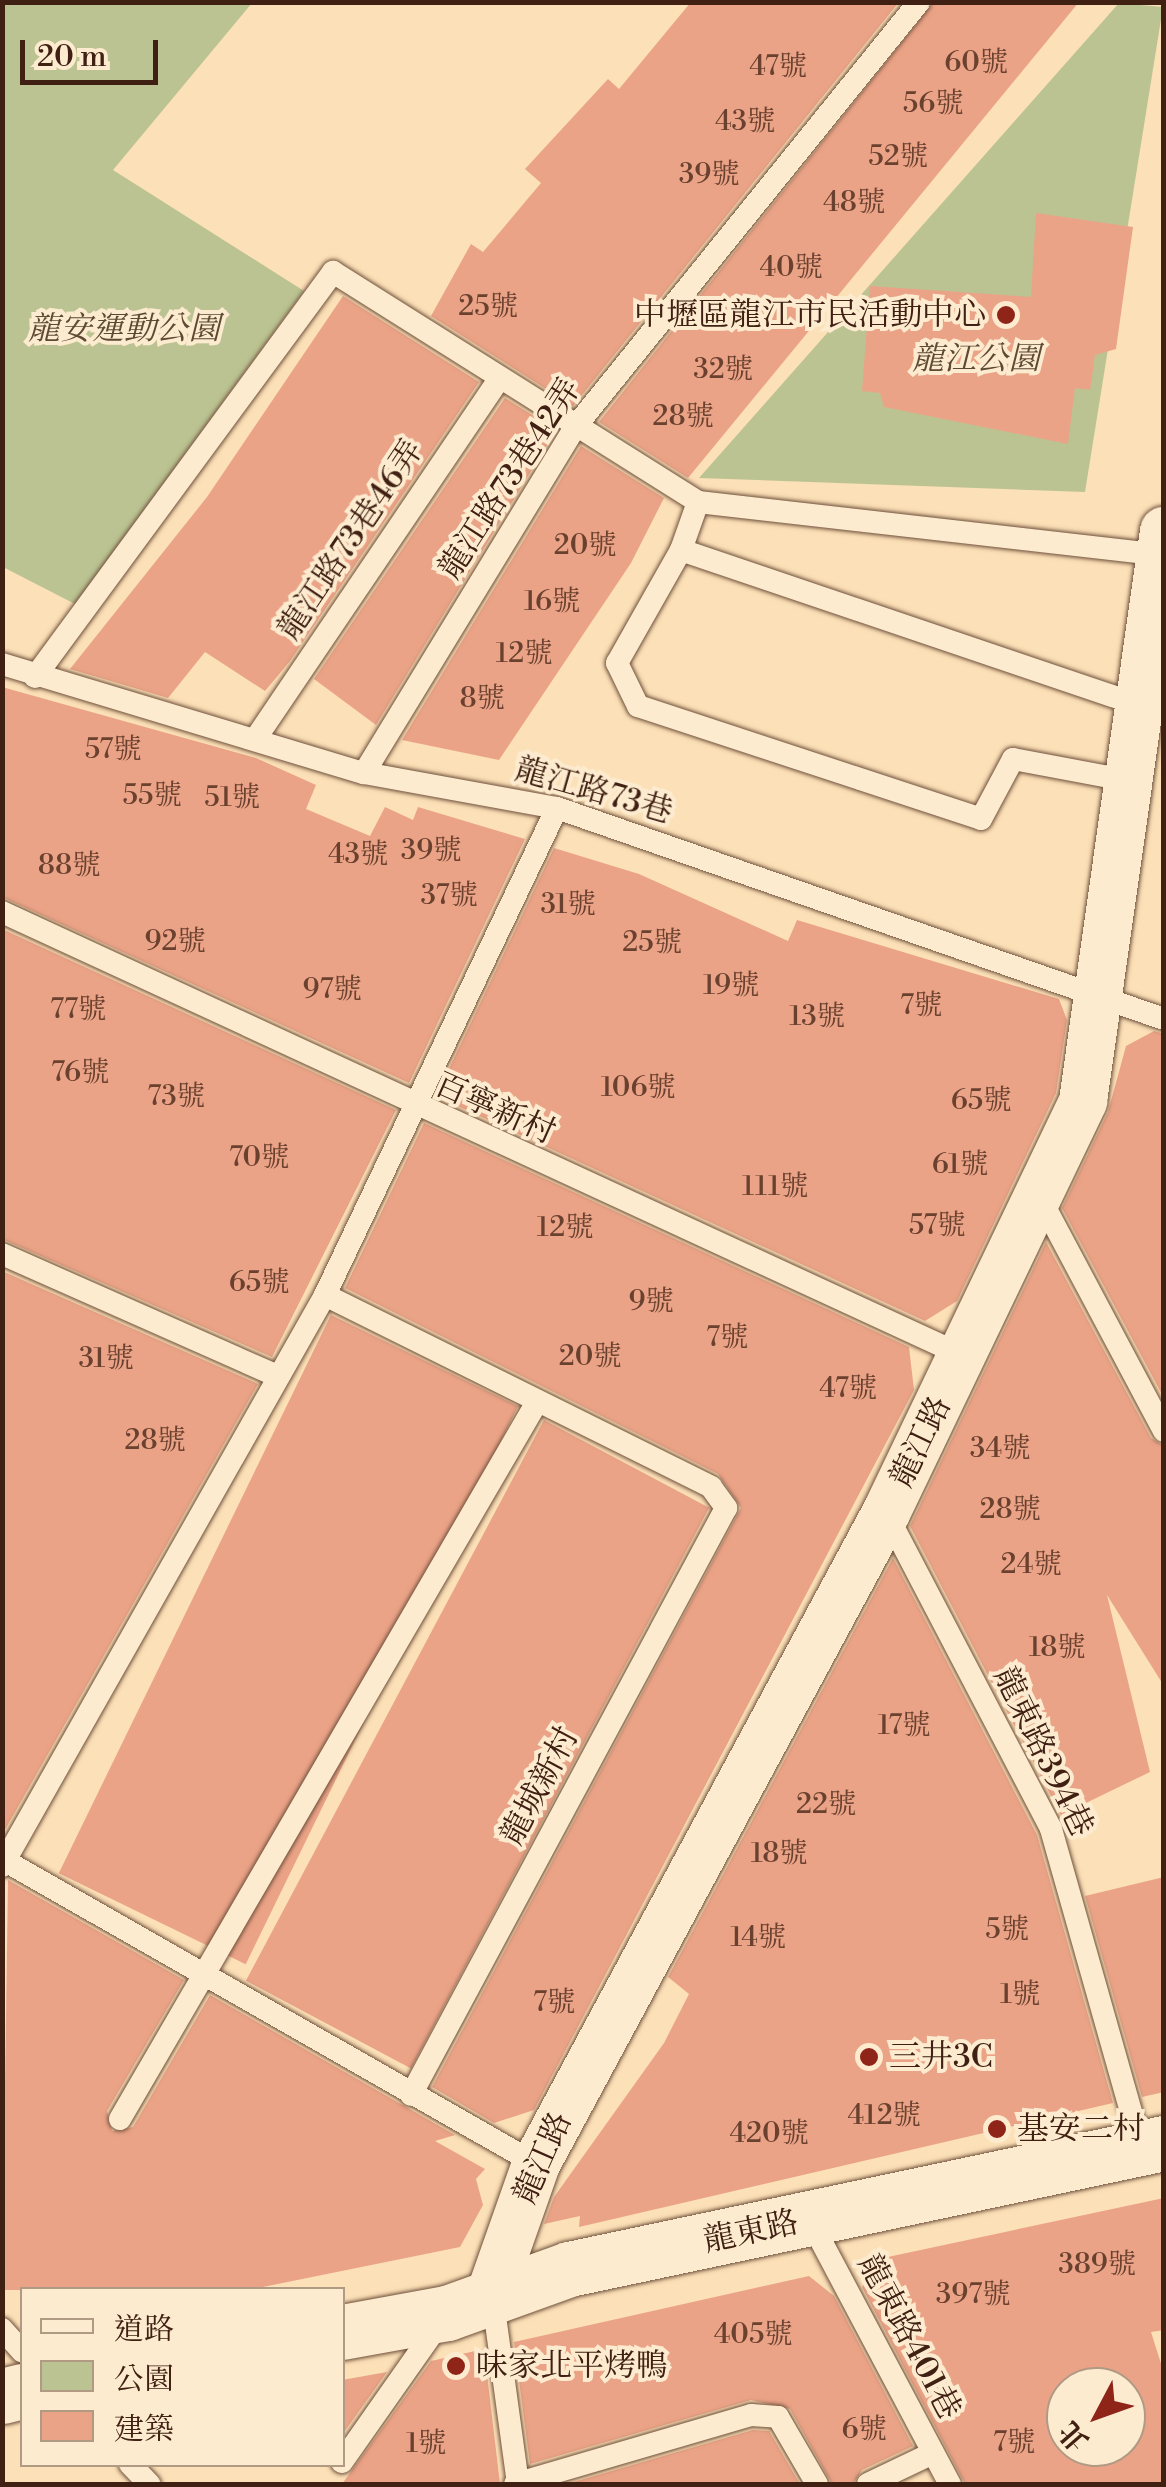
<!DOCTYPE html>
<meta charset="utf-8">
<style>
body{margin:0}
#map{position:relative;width:1166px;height:2487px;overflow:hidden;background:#fce0b7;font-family:"Libre Bodoni","Noto Serif TC",serif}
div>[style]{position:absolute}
.green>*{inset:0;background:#bbc392}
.building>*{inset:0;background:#eba387;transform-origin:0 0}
.roads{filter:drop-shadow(0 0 2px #6e503b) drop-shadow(0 0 2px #6e503b)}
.lane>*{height:22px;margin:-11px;padding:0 11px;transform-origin:11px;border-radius:11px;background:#fdebd0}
.street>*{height:48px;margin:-24px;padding:0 24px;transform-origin:24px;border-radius:24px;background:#fdebd0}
.secondary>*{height:55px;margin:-27.5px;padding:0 27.5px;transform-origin:27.5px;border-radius:27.5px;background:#fdebd0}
.dots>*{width:28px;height:28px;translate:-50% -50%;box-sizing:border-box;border:5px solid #fdebd0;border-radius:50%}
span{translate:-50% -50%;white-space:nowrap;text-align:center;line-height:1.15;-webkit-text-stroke:8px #fdebd0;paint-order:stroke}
.number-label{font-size:28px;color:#6a412f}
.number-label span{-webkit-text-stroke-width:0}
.poi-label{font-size:32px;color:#3f2012}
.right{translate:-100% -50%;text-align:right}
.left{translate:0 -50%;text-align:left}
.park-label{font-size:32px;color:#5e4932;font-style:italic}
.street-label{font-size:32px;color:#3f2012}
.frame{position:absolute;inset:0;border:5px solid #3f2012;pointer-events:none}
.legend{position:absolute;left:20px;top:2287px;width:325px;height:180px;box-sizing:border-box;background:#fdebd0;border:2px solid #b19a84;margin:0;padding:12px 18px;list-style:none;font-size:30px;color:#3f2012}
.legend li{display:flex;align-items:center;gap:20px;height:50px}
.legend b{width:50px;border:2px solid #b19a84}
.north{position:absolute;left:1046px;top:2367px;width:100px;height:100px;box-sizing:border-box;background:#fdebd0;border:2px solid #b19a84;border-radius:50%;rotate:229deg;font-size:28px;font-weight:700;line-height:40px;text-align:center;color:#3f2012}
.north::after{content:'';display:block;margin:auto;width:35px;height:45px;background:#8f2418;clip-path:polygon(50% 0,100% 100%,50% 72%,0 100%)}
.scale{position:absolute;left:20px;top:40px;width:138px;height:45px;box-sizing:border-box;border:5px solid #3f2012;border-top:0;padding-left:12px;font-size:30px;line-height:35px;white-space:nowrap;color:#3f2012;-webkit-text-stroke:8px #fdebd0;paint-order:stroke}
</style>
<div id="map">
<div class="green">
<i style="clip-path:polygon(2px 3px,252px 3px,113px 170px,304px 291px,75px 604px,3px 567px)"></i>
<i style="clip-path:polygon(1119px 3px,1163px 7px,1085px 492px,699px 478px)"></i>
</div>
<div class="building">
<i style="clip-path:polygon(691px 2px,899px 2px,573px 406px,431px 316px,471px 244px,483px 252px,541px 183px,525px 169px,608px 79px,619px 89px)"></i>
<i style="clip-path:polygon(934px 2px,1079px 2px,688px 478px,599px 422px)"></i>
<i style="clip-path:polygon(1036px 213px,1133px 227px,1116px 349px,1095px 355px,1090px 390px,1075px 388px,1068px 444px,884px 407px,880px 393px,862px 391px,870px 286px,1031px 297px)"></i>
<i style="clip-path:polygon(343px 296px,479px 382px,290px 661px,265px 691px,205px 652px,168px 698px,70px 669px,207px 497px)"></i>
<i style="clip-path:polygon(505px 398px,556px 430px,376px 725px,314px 679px)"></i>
<i style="clip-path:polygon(581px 446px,664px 498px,631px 563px,499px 760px,402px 740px)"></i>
<i style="clip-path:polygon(2px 687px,256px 758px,316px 785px,306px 809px,370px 836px,385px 807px,413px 820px,418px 807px,525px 839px,409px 1083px,2px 897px)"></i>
<i style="clip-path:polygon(554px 848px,639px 874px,788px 941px,797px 920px,1059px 999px,1067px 1020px,1056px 1093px,957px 1301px,925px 1321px,436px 1096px)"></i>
<i style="clip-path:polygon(2px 929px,396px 1110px,272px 1357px,2px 1239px)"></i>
<i style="clip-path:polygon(1154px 1031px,1164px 1034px,1164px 1398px,1062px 1208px,1108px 1112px,1126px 1046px)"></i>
<i style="clip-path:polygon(424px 1123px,909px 1347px,914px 1390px,534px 2110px,494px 2123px,432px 2087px,741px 1508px,718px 1474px,345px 1288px)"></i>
<i style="clip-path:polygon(1046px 1242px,1151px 1438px,1164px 1446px,1164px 1686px,1107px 1595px,1150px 1772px,1061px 1815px,910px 1526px)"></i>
<i style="clip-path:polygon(2px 1271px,258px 1384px,2px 1835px)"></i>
<i style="left:331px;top:1315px;width:208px;height:621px;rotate:26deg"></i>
<i style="left:544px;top:1420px;width:187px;height:635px;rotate:28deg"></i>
<i style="clip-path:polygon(893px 1558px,1037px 1835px,1113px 2103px,579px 2227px,580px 2216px,544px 2224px,554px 2197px,664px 2043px,689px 1994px,668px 1977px)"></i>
<i style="clip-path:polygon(1164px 1877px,1164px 2092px,1142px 2097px,1085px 1896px)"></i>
<i style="clip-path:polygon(8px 1880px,184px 1980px,107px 2111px,112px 2131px,133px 2127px,210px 1995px,455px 2135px,435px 2141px,485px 2169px,476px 2179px,483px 2205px,460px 2247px,248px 2290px,2px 2290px)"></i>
<i style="clip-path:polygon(evenodd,1164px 2198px,1164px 2330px,1151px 2332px,1164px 2373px,1164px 2484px,965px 2484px,862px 2287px,883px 2258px,1164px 2198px,1066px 2387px,1126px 2387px,1126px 2447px,1066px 2447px,1066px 2387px)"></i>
<i style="clip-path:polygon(809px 2276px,834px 2296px,913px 2446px,862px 2470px,853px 2484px,832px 2484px,790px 2409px,751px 2400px,530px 2464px,514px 2342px)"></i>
<i style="clip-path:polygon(484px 2349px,500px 2484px,342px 2484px,431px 2361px)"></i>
<i style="clip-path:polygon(387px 2372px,342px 2435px,342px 2380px)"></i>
<i style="clip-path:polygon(753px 2430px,769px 2431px,800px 2484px,567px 2484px)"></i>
</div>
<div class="roads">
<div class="lane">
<i style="left:698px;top:502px;width:51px;rotate:109.5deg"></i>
<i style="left:681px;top:550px;width:484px;rotate:18.7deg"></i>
<i style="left:681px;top:550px;width:130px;rotate:119.5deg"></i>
<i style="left:617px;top:663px;width:48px;rotate:64deg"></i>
<i style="left:638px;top:706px;width:361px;rotate:18.2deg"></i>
<i style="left:981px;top:819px;width:68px;rotate:-61.9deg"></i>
<i style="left:1013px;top:759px;width:119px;rotate:10.6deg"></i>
<i style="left:2px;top:664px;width:378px;rotate:16.8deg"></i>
<i style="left:364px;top:773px;width:196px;rotate:10.3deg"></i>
<i style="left:557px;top:808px;width:643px;rotate:19.17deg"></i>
<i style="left:35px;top:677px;width:503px;rotate:-53.65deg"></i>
<i style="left:333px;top:272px;width:431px;rotate:32.2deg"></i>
<i style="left:698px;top:502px;width:469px;rotate:6.5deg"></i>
<i style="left:256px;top:738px;width:435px;rotate:-55.9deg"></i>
<i style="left:364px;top:773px;width:407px;rotate:-58.6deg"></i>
<i style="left:576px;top:426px;width:545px;rotate:-51.03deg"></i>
<i style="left:2px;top:912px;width:1060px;rotate:24.78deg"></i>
<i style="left:1039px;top:1196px;width:266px;rotate:62deg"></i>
<i style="left:2px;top:1254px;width:296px;rotate:23.9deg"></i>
<i style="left:325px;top:1295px;width:431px;rotate:26.4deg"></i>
<i style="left:711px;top:1487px;width:26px;rotate:54deg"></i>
<i style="left:726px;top:1508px;width:666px;rotate:118.22deg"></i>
<i style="left:886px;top:1513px;width:356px;rotate:62.4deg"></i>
<i style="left:1051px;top:1829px;width:331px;rotate:74.2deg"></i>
<i style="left:2px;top:1859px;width:615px;rotate:29.73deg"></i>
<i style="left:2px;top:1866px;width:656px;rotate:-60.5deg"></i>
<i style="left:325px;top:1295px;width:539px;rotate:-64.53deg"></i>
<i style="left:120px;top:2119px;width:829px;rotate:-59.82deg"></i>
<i style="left:810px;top:2220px;width:299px;rotate:62.1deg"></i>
<i style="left:492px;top:2294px;width:191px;rotate:82.2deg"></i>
<i style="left:2px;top:2329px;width:30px;rotate:48deg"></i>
<i style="left:342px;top:2462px;width:172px;rotate:-54.9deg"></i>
<i style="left:130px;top:2464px;width:28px;rotate:46deg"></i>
<i style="left:515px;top:2484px;width:246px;rotate:-16.3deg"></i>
<i style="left:751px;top:2415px;width:27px;rotate:4deg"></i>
<i style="left:778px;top:2417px;width:78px;rotate:59.8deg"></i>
<i style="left:868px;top:2484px;width:72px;rotate:-25.5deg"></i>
</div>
<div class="street">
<i style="left:491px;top:2292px;width:136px;rotate:-70.6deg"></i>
<i style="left:536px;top:2164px;width:739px;rotate:-61.74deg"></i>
<i style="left:886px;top:1513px;width:457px;rotate:-64.4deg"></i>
<i style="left:1083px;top:1101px;width:576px;rotate:-81.91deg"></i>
</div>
<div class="secondary">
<i style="left:342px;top:2332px;width:107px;rotate:-10.3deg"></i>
<i style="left:447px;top:2313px;width:130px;rotate:-19.8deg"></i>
<i style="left:569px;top:2269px;width:608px;rotate:-11.96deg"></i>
<i style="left:2px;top:2396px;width:21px;rotate:-14deg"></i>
</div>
</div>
<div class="dots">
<i style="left:1006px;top:315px;background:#8f2418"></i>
<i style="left:869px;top:2057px;background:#8f2418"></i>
<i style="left:997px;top:2129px;background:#8f2418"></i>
<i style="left:456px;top:2366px;background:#8f2418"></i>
</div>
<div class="number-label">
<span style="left:976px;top:63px">60號</span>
<span style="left:778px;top:67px">47號</span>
<span style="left:933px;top:104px">56號</span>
<span style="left:745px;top:122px">43號</span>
<span style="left:898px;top:157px">52號</span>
<span style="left:709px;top:175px">39號</span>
<span style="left:854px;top:203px">48號</span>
<span style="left:791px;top:268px">40號</span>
<span style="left:488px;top:307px">25號</span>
<span style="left:723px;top:370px">32號</span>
<span style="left:683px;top:417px">28號</span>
<span style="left:585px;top:546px">20號</span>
<span style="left:552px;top:602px">16號</span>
<span style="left:524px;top:654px">12號</span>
<span style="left:482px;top:699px">8號</span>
<span style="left:113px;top:750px">57號</span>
<span style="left:152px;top:796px">55號</span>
<span style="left:232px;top:798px">51號</span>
<span style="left:431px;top:851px">39號</span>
<span style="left:358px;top:855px">43號</span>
<span style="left:69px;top:866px">88號</span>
<span style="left:449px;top:896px">37號</span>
<span style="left:568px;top:905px">31號</span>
<span style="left:175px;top:942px">92號</span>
<span style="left:652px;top:943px">25號</span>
<span style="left:731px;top:986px">19號</span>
<span style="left:332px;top:990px">97號</span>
<span style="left:921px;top:1006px">7號</span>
<span style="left:78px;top:1010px">77號</span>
<span style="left:817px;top:1017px">13號</span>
<span style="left:80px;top:1073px">76號</span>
<span style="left:638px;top:1088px">106號</span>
<span style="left:176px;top:1097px">73號</span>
<span style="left:981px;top:1101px">65號</span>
<span style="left:259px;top:1158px">70號</span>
<span style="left:960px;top:1165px">61號</span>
<span style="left:775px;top:1187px">111號</span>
<span style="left:937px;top:1226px">57號</span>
<span style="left:565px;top:1228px">12號</span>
<span style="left:259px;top:1283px">65號</span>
<span style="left:651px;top:1302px">9號</span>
<span style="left:727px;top:1338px">7號</span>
<span style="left:590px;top:1357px">20號</span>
<span style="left:106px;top:1359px">31號</span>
<span style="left:848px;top:1389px">47號</span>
<span style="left:155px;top:1441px">28號</span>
<span style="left:1000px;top:1449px">34號</span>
<span style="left:1010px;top:1510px">28號</span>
<span style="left:1031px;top:1565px">24號</span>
<span style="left:1057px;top:1648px">18號</span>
<span style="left:904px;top:1726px">17號</span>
<span style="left:826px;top:1805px">22號</span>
<span style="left:779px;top:1854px">18號</span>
<span style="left:1007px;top:1930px">5號</span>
<span style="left:758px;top:1938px">14號</span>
<span style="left:1020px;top:1995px">1號</span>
<span style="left:554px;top:2003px">7號</span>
<span style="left:884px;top:2116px">412號</span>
<span style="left:769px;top:2134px">420號</span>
<span style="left:1097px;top:2265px">389號</span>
<span style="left:973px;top:2295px">397號</span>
<span style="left:753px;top:2335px">405號</span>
<span style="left:864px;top:2430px">6號</span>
<span style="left:1014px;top:2443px">7號</span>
<span style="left:426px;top:2444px">1號</span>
</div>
<div class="poi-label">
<span class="right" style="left:986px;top:315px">中壢區龍江市民活動中心</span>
<span class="left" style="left:889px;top:2057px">三井3C</span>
<span class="left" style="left:1017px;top:2129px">基安二村</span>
<span class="left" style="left:476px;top:2366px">味家北平烤鴨</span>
</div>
<div class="park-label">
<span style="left:124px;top:329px">龍安運動公園</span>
<span style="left:976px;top:359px">龍江公園</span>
</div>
<div class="street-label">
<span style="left:510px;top:479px;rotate:-57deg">龍江路73巷42弄</span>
<span style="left:351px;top:540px;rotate:-56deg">龍江路73巷46弄</span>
<span style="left:594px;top:791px;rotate:16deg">龍江路73巷</span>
<span style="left:495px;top:1109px;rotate:24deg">百寧新村</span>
<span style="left:921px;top:1442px;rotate:-64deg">龍江路</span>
<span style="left:1043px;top:1752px;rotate:64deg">龍東路394巷</span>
<span style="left:540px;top:1786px;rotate:-62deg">龍城新村</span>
<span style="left:543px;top:2158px;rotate:-66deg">龍江路</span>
<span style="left:751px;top:2232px;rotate:-12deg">龍東路</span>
<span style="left:909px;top:2337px;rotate:62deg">龍東路401巷</span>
</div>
<div class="frame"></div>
<ul class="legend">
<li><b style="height:12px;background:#fdebd0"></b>道路</li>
<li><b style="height:28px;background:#bbc392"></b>公園</li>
<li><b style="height:28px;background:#eba387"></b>建築</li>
</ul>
<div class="north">北</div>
<div class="scale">20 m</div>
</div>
